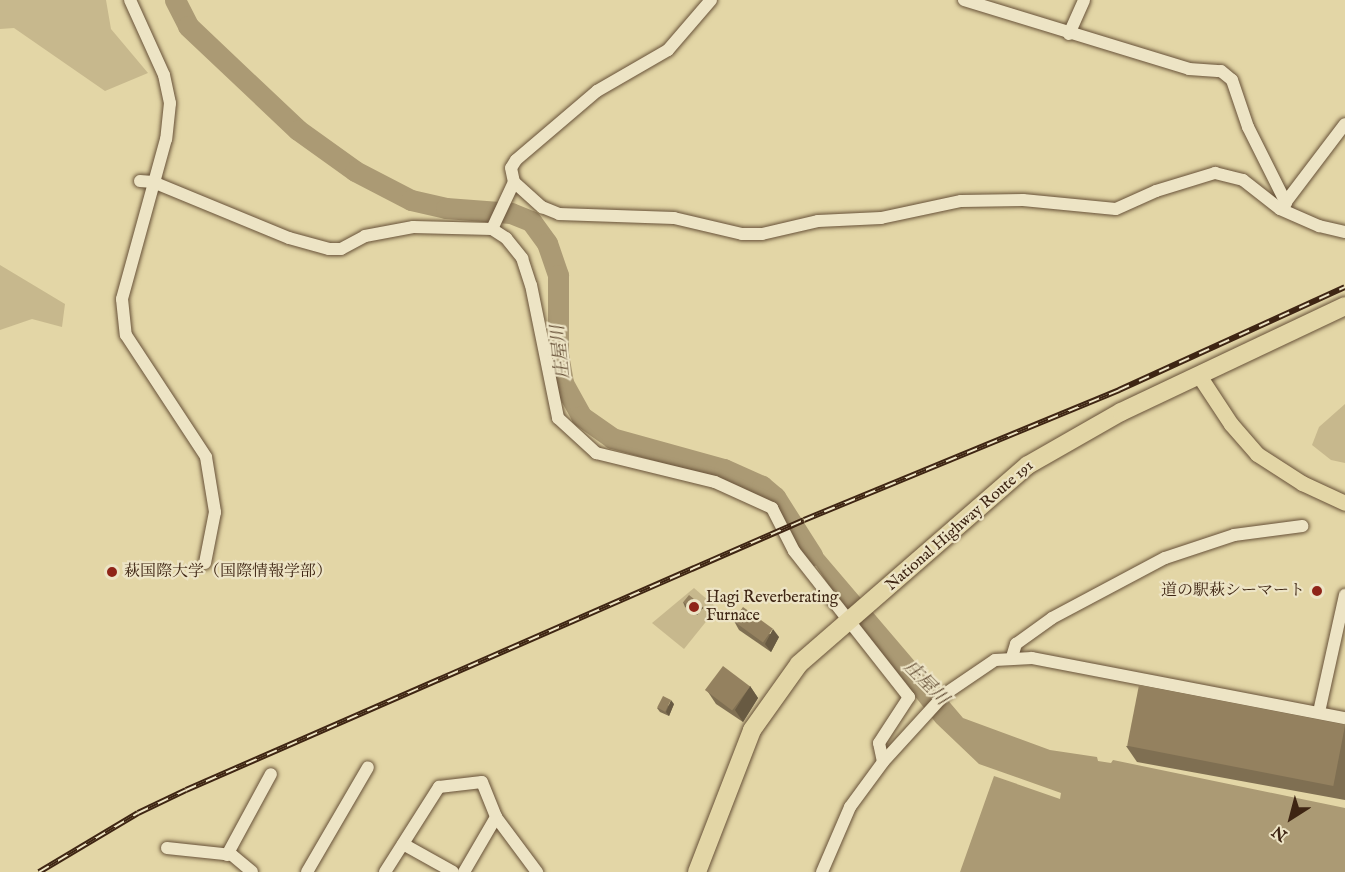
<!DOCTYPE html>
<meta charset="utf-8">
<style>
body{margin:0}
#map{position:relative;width:1345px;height:872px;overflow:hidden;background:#e3d6a6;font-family:"IM FELL English","Noto Serif JP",serif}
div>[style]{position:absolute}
.green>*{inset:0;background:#c7b88d}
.water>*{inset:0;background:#ab9a74}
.river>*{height:21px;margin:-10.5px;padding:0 10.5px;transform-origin:10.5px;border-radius:10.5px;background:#ab9a74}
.roads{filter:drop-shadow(0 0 2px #675138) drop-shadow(0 0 2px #675138)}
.minor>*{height:12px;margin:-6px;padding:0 6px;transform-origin:6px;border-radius:6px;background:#ede4c5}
.major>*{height:15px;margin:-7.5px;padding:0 7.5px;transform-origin:7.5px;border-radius:7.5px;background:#e3d6a6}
.highway>*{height:18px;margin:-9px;padding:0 9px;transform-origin:9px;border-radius:9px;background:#e3d6a6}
.rail>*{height:6px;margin-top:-3px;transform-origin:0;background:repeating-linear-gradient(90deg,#ede4c5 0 11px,#3e2513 0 22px);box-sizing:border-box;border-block:2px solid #3e2513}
.wall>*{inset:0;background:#7f6f52}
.shaded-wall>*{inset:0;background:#685a42}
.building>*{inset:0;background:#94815f;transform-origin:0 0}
.dots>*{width:16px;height:16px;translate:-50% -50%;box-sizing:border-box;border:3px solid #ede4c5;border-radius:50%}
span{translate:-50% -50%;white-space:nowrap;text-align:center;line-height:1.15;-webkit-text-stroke:4.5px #ede4c5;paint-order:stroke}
.street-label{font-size:16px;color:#3e2513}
.poi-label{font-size:16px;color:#3e2513}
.left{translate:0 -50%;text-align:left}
.right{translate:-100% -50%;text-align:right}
.water-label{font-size:18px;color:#5f4830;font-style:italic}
.north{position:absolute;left:1261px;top:788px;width:60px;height:60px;-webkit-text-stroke:4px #ede4c5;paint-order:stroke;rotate:216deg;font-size:16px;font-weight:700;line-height:24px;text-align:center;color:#3e2513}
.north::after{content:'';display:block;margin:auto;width:21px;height:27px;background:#3e2513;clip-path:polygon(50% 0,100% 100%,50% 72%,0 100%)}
</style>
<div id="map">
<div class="green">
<i style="clip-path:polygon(0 0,106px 0,111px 29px,148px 73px,105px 91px,14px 28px,0 29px)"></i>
<i style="clip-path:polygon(0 265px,65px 304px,62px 327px,32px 319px,0 330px)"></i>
<i style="clip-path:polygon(1345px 404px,1345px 463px,1331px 460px,1312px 445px,1319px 427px)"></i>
<i style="clip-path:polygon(694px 588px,717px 608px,684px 649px,652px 623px)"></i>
</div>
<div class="water">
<i style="clip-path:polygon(801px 528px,963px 718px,1050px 750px,1097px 757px,1098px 761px,1111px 763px,1113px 760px,1345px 808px,1345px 872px,960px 872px,994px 776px,1060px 799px,1061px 793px,979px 764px,936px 723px,833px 592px,795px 533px)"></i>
</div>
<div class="river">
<i style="left:175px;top:0;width:29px;rotate:63deg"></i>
<i style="left:188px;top:26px;width:151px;rotate:43.4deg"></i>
<i style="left:298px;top:130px;width:70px;rotate:35.7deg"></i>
<i style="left:355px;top:171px;width:63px;rotate:27.4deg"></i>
<i style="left:411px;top:200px;width:36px;rotate:13deg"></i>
<i style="left:446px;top:208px;width:65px;rotate:4.4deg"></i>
<i style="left:511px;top:213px;width:22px;rotate:22deg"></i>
<i style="left:531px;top:221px;width:27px;rotate:54deg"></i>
<i style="left:547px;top:243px;width:34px;rotate:71deg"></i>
<i style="left:558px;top:275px;width:79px;rotate:90deg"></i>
<i style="left:558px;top:354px;width:29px;rotate:80deg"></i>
<i style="left:563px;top:383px;width:38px;rotate:61deg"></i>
<i style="left:581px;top:416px;width:38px;rotate:35deg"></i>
<i style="left:612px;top:438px;width:116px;rotate:15.5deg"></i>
<i style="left:724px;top:469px;width:42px;rotate:24.1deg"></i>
<i style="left:762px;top:486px;width:17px;rotate:40deg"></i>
<i style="left:775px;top:497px;width:69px;rotate:57.5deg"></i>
</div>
<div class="roads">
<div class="minor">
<i style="left:130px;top:0;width:82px;rotate:65.6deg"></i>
<i style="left:164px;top:75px;width:29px;rotate:78deg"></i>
<i style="left:170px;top:103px;width:36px;rotate:96deg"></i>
<i style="left:166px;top:139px;width:166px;rotate:105.4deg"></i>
<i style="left:122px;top:299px;width:36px;rotate:84deg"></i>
<i style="left:126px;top:335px;width:146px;rotate:56.7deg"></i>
<i style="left:206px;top:457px;width:56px;rotate:80.7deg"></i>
<i style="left:215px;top:512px;width:52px;rotate:101.1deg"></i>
<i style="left:711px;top:0;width:66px;rotate:130.7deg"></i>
<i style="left:668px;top:50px;width:82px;rotate:150deg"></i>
<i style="left:597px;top:91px;width:106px;rotate:139.6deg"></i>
<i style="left:516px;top:160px;width:9px;rotate:122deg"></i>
<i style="left:511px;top:168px;width:14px;rotate:78deg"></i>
<i style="left:514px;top:182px;width:38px;rotate:42deg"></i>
<i style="left:542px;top:207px;width:18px;rotate:22deg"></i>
<i style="left:559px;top:214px;width:115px;rotate:2deg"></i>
<i style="left:674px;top:218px;width:70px;rotate:13.2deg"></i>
<i style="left:742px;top:234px;width:20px"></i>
<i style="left:762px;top:234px;width:57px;rotate:-13.1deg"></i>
<i style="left:818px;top:221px;width:63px;rotate:-2.7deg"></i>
<i style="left:881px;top:218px;width:82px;rotate:-12deg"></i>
<i style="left:961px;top:201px;width:62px;rotate:-0.9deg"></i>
<i style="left:1023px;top:200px;width:93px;rotate:5.5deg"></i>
<i style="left:1116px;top:209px;width:44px;rotate:-24.2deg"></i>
<i style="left:1156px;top:191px;width:62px;rotate:-17deg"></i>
<i style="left:1215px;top:173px;width:29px;rotate:14deg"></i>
<i style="left:1243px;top:180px;width:47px;rotate:38.1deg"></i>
<i style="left:1280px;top:209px;width:43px;rotate:23.6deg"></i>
<i style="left:1319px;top:226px;width:27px;rotate:13deg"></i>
<i style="left:964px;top:0;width:235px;rotate:17deg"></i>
<i style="left:1189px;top:69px;width:32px;rotate:4deg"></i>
<i style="left:1221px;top:71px;width:14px;rotate:39deg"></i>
<i style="left:1232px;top:80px;width:50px;rotate:71.2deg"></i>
<i style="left:1248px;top:127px;width:85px;rotate:63.4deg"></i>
<i style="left:1069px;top:34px;width:37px;rotate:-66deg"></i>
<i style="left:140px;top:181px;width:13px;rotate:4deg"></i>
<i style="left:153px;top:182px;width:147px;rotate:22.4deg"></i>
<i style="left:289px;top:238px;width:41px;rotate:15.4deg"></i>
<i style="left:329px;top:249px;width:12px"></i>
<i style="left:341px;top:249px;width:27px;rotate:-28deg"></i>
<i style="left:365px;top:236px;width:49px;rotate:-10.6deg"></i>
<i style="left:413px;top:227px;width:79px;rotate:1.5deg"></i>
<i style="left:492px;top:229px;width:17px;rotate:33deg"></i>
<i style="left:506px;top:238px;width:26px;rotate:51deg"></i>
<i style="left:522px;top:258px;width:28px;rotate:72deg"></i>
<i style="left:531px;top:285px;width:136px;rotate:78.5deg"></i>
<i style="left:558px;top:418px;width:52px;rotate:42.6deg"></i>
<i style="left:596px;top:453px;width:122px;rotate:13.7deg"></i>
<i style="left:715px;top:482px;width:63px;rotate:24.5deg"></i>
<i style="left:772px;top:508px;width:48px;rotate:62.9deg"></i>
<i style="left:794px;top:551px;width:186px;rotate:51.8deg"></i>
<i style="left:909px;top:697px;width:55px;rotate:123.1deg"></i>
<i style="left:879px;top:743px;width:19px;rotate:78deg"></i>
<i style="left:1282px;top:207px;width:104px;rotate:-52.8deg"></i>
<i style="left:492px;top:229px;width:52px;rotate:-64.9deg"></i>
<i style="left:1012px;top:657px;width:14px;rotate:-73deg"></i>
<i style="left:1016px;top:644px;width:44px;rotate:-35.8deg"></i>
<i style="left:1052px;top:618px;width:128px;rotate:-28deg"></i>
<i style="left:1165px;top:558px;width:73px;rotate:-18.4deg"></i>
<i style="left:1234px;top:535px;width:69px;rotate:-7.5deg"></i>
<i style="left:1319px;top:712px;width:120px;rotate:-77.5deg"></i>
<i style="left:403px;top:844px;width:57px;rotate:29.2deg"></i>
<i style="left:167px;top:848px;width:65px;rotate:6.1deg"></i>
<i style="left:232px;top:855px;width:26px;rotate:40deg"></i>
<i style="left:227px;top:855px;width:92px;rotate:-61.5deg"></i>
<i style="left:307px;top:872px;width:121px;rotate:-59.8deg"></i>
<i style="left:385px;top:872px;width:101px;rotate:-57.6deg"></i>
<i style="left:439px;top:787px;width:43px;rotate:-6.6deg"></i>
<i style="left:482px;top:782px;width:38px;rotate:68deg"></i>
<i style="left:496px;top:817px;width:69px;rotate:53.3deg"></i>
<i style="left:464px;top:872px;width:64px;rotate:-59.8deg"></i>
<i style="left:822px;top:872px;width:71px;rotate:-66.7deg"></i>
<i style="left:850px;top:807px;width:56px;rotate:-53.7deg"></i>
<i style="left:883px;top:762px;width:92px;rotate:-47.6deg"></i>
<i style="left:945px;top:694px;width:60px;rotate:-34.2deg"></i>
<i style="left:995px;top:660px;width:37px;rotate:-3deg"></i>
<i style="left:1032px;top:658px;width:319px;rotate:10.9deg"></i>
</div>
<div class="major">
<i style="left:1198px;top:374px;width:60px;rotate:56.6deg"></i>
<i style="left:1231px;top:424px;width:40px;rotate:49deg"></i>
<i style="left:1257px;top:454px;width:54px;rotate:32.8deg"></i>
<i style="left:1302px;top:483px;width:47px;rotate:24.9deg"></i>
</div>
<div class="highway">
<i style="left:697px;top:872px;width:152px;rotate:-68.8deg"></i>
<i style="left:752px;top:730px;width:81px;rotate:-54.5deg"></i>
<i style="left:799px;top:664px;width:303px;rotate:-41deg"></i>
<i style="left:1028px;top:465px;width:107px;rotate:-29.7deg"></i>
<i style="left:1121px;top:412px;width:248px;rotate:-25.3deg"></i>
</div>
</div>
<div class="rail">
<i style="left:39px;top:872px;width:115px;rotate:-30.8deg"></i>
<i style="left:138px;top:813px;width:53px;rotate:-25.6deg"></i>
<i style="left:186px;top:790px;width:674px;rotate:-23.6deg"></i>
<i style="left:804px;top:520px;width:341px;rotate:-22.4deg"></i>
<i style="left:1119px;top:390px;width:248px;rotate:-24.5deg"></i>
</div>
<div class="wall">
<i style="clip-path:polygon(683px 602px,703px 608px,697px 615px,685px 607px)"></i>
<i style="clip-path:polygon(734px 621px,779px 637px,771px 652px,739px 630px)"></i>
<i style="clip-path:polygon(750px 686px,758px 698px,743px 722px,716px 704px,708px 692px)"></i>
<i style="clip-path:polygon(674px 704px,669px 716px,660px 712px,657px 708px)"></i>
<i style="clip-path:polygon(1345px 725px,1345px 800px,1137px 762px,1126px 746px)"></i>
</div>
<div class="shaded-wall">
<i style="clip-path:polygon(700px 604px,703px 608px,697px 615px,694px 611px)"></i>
<i style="clip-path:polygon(773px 629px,779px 637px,771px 652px,765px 644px)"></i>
<i style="clip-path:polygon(750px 686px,758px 698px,743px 722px,735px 710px)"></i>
<i style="clip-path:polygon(671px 700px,674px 704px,669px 716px,666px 712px)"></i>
</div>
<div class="building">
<i style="left:689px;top:595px;width:14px;height:9px;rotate:39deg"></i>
<i style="left:743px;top:607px;width:37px;height:17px;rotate:36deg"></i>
<i style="left:723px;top:666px;width:34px;height:30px;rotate:37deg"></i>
<i style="left:1139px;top:685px;width:210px;height:62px;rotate:11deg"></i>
<i style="left:663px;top:696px;width:9px;height:13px;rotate:27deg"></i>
</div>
<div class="dots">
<i style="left:112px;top:572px;background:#8f2418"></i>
<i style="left:1317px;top:591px;background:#8f2418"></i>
<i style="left:694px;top:607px;background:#8f2418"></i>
</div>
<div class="street-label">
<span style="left:960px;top:526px;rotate:-41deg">National Highway Route 191</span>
</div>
<div class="poi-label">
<span class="left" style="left:124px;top:572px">萩国際大学（国際情報学部）</span>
<span class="right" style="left:1305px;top:591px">道の駅萩シーマート</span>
<span class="left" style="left:706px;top:607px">Hagi Reverberating<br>Furnace</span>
</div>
<div class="water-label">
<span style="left:562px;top:352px;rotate:-96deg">庄屋川</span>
<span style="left:925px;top:684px;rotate:45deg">庄屋川</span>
</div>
<div class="north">N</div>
</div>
